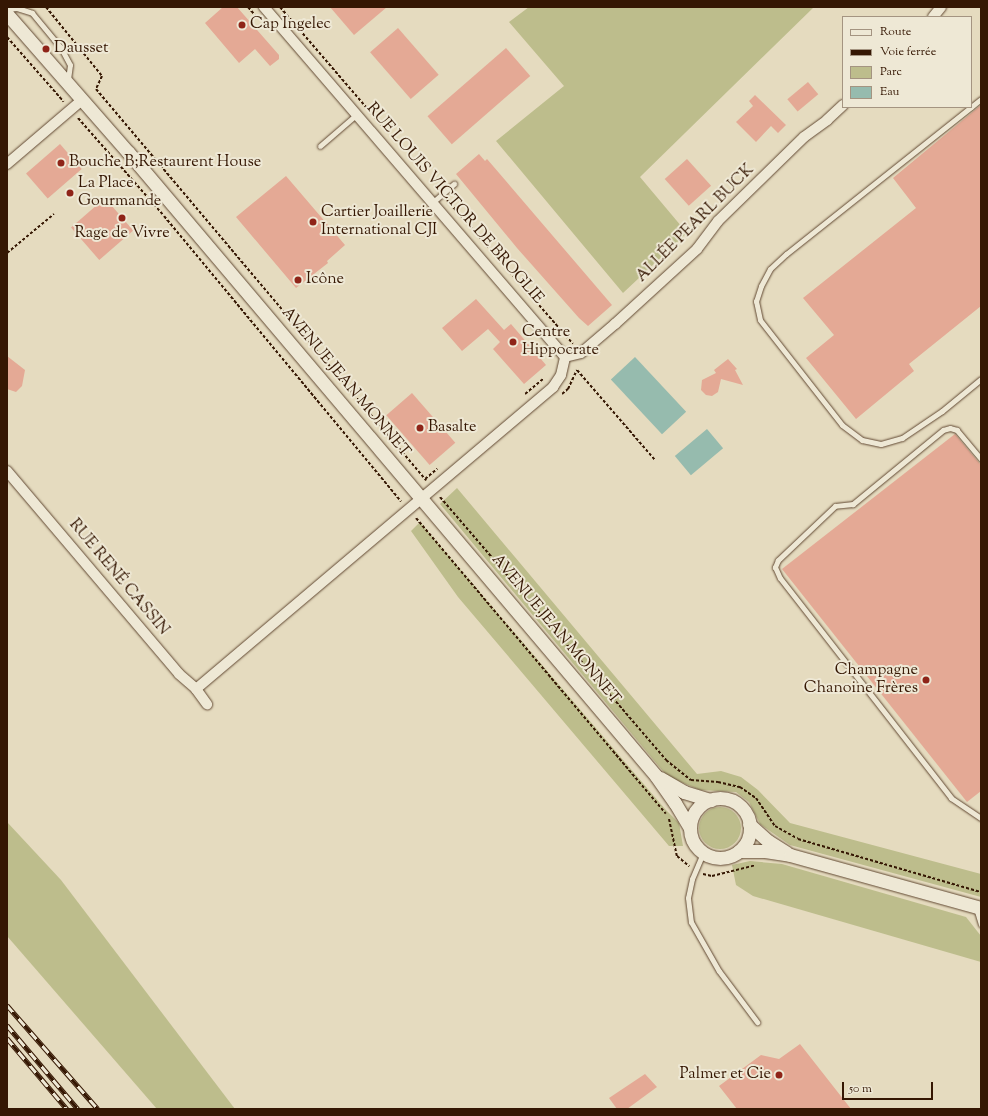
<!DOCTYPE html>
<meta charset="utf-8">
<style>
body{margin:0}
#map{position:relative;width:988px;height:1116px;overflow:hidden;background:#e5dbbf;font-family:"Sorts Mill Goudy",serif}
div>[style]{position:absolute}
.green>*{inset:0;background:#bdbd8c}
.round{border-radius:50%}
.water>*{inset:0;background:#96bbae;transform-origin:0 0}
.building>*{inset:0;background:#e4a995;transform-origin:0 0}
.path>*{height:2px;margin-top:-1px;transform-origin:0;background:repeating-linear-gradient(90deg,#351703 0 3px,transparent 0 5px)}
.roads{filter:drop-shadow(0 0 1px #614832) drop-shadow(0 0 1px #614832)}
.service>*{height:5px;margin:-2.5px;padding:0 2.5px;transform-origin:2.5px;border-radius:2.5px;background:#eee8d5}
.minor>*{height:10px;margin:-5px;padding:0 5px;transform-origin:5px;border-radius:5px;background:#eee8d5}
.tertiary>*{height:13px;margin:-6.5px;padding:0 6.5px;transform-origin:6.5px;border-radius:6.5px;background:#eee8d5}
.tertiary>.ring{margin:-6.5px;padding:0;box-sizing:content-box;background:none;border:13px solid #eee8d5;border-radius:50%}
.rail>*{height:4.5px;margin-top:-2.25px;transform-origin:0;background:repeating-linear-gradient(90deg,#eee8d5 0 9px,#351703 0 18px);box-sizing:border-box;border-block:1px solid #351703}
.dots>*{width:11px;height:11px;translate:-50% -50%;box-sizing:border-box;border:2px solid #eee8d5;border-radius:50%}
span{translate:-50% -50%;white-space:nowrap;text-align:center;line-height:1.15;-webkit-text-stroke:4px #eee8d5;paint-order:stroke}
.poi-label{font-size:16px;color:#351703}
.left{translate:0 -50%;text-align:left}
.right{translate:-100% -50%;text-align:right}
.street-label{font-size:16px;color:#351703}
.frame{position:absolute;inset:0;border:8px solid #351703;pointer-events:none}
.legend{position:absolute;left:842px;top:16px;width:130px;height:92px;box-sizing:border-box;background:#eee8d5;border:1px solid #a49481;margin:0;padding:5px 7px;list-style:none;font-size:12px;color:#351703}
.legend li{display:flex;align-items:center;gap:8px;height:20px}
.legend b{width:20px;border:1px solid #a49481}
.scale{position:absolute;left:842px;top:1082px;width:91px;height:18px;box-sizing:border-box;border:2px solid #351703;border-top:0;padding-left:5px;font-size:12px;line-height:14px;white-space:nowrap;color:#351703;-webkit-text-stroke:3px #eee8d5;paint-order:stroke}
</style>
<div id="map">
<div class="green">
<i style="clip-path:polygon(529px 7px,814px 7px,640px 177px,687px 233px,623px 293px,496px 141px,564px 86px,509px 22px)"></i>
<i style="clip-path:polygon(457px 488px,697px 774px,721px 771px,741px 777px,758px 790px,790px 823px,981px 874px,981px 897px,790px 845px,760px 824px,749px 802px,736px 792px,700px 790px,667px 776px,440px 504px)"></i>
<i style="clip-path:polygon(420px 522px,665px 809px,679px 823px,683px 846px,669px 846px,458px 597px,411px 531px)"></i>
<i class="round" style="left:699px;top:807px;width:42px;height:42px"></i>
<i style="clip-path:polygon(7px 822px,61px 880px,235px 1109px,157px 1109px,7px 936px)"></i>
<i style="clip-path:polygon(750px 861px,782px 864px,966px 917px,981px 936px,981px 962px,753px 896px,736px 885px,732px 865px)"></i>
</div>
<div class="water">
<i style="left:635px;top:357px;width:75px;height:33px;rotate:47deg"></i>
<i style="left:707px;top:429px;width:25px;height:42px;rotate:50deg"></i>
</div>
<div class="building">
<i style="clip-path:polygon(223px 7px,237px 7px,279px 55px,279px 59px,270px 66px,255px 49px,239px 63px,205px 23px)"></i>
<i style="clip-path:polygon(330px 7px,387px 7px,354px 35px)"></i>
<i style="left:398px;top:28px;width:62px;height:37px;rotate:49deg"></i>
<i style="left:506px;top:48px;width:37px;height:104px;rotate:49deg"></i>
<i style="left:808px;top:82px;width:16px;height:27px;rotate:50deg"></i>
<i style="clip-path:polygon(755px 95px,786px 125px,778px 133px,771px 126px,756px 142px,736px 122px,753px 106px,749px 101px)"></i>
<i style="clip-path:polygon(981px 105px,981px 306px,909px 364px,914px 371px,856px 419px,806px 358px,834px 335px,803px 298px,916px 208px,893px 178px)"></i>
<i style="left:60px;top:144px;width:33px;height:45px;rotate:49deg"></i>
<i style="clip-path:polygon(479px 154px,485px 161px,487px 159px,612px 305px,588px 326px,579px 318px,517px 248px,456px 174px)"></i>
<i style="left:687px;top:159px;width:36px;height:30px;rotate:48deg"></i>
<i style="clip-path:polygon(286px 176px,345px 245px,327px 261px,328px 263px,296px 288px,236px 217px)"></i>
<i style="left:105px;top:198px;width:43px;height:45px;rotate:49deg"></i>
<i style="clip-path:polygon(476px 299px,504px 330px,511px 324px,546px 365px,524px 384px,493px 349px,500px 342px,488px 329px,462px 351px,442px 328px)"></i>
<i style="clip-path:polygon(7px 356px,25px 370px,22px 386px,16px 392px,7px 389px)"></i>
<i style="clip-path:polygon(728px 359px,737px 369px,735px 370px,743px 385px,721px 379px,718px 392px,712px 396px,706px 395px,701px 390px,702px 380px,716px 373px,714px 370px)"></i>
<i style="left:412px;top:393px;width:66px;height:34px;rotate:49deg"></i>
<i style="clip-path:polygon(955px 434px,981px 465px,981px 791px,967px 802px,782px 569px)"></i>
<i style="clip-path:polygon(800px 1044px,851px 1109px,737px 1109px,719px 1086px,761px 1055px,779px 1059px)"></i>
<i style="clip-path:polygon(645px 1074px,657px 1087px,627px 1109px,617px 1109px,609px 1098px)"></i>
</div>
<div class="path">
<i style="left:46px;top:7px;width:89px;rotate:50.9deg"></i>
<i style="left:102px;top:76px;width:14px;rotate:115deg"></i>
<i style="left:96px;top:89px;width:512px;rotate:49.84deg"></i>
<i style="left:248px;top:7px;width:11px;rotate:49deg"></i>
<i style="left:280px;top:7px;width:161px;rotate:49.3deg"></i>
<i style="left:7px;top:37px;width:86px;rotate:48.8deg"></i>
<i style="left:78px;top:118px;width:130px;rotate:48.7deg"></i>
<i style="left:164px;top:216px;width:371px;rotate:50.3deg"></i>
<i style="left:447px;top:200px;width:191px;rotate:48.8deg"></i>
<i style="left:7px;top:253px;width:61px;rotate:-39.7deg"></i>
<i style="left:577px;top:370px;width:119px;rotate:49.1deg"></i>
<i style="left:525px;top:394px;width:25px;rotate:-40deg"></i>
<i style="left:562px;top:394px;width:8px;rotate:-40deg"></i>
<i style="left:568px;top:389px;width:21px;rotate:-65deg"></i>
<i style="left:425px;top:479px;width:16px;rotate:-40deg"></i>
<i style="left:440px;top:497px;width:347px;rotate:49.3deg"></i>
<i style="left:666px;top:760px;width:32px;rotate:39deg"></i>
<i style="left:691px;top:780px;width:27px;rotate:4deg"></i>
<i style="left:718px;top:782px;width:23px;rotate:13deg"></i>
<i style="left:740px;top:787px;width:19px;rotate:35deg"></i>
<i style="left:756px;top:798px;width:34px;rotate:56deg"></i>
<i style="left:775px;top:826px;width:26px;rotate:29deg"></i>
<i style="left:798px;top:839px;width:191px;rotate:16.2deg"></i>
<i style="left:416px;top:518px;width:387px;rotate:49.8deg"></i>
<i style="left:669px;top:819px;width:38px;rotate:78deg"></i>
<i style="left:677px;top:856px;width:16px;rotate:40deg"></i>
<i style="left:703px;top:874px;width:9px;rotate:13deg"></i>
<i style="left:712px;top:876px;width:45px;rotate:-14deg"></i>
</div>
<div class="roads">
<div class="service">
<i style="left:7px;top:9px;width:10px;rotate:-6deg"></i>
<i style="left:17px;top:8px;width:16px;rotate:18deg"></i>
<i style="left:32px;top:13px;width:45px;rotate:50.4deg"></i>
<i style="left:61px;top:48px;width:19px;rotate:62deg"></i>
<i style="left:70px;top:65px;width:15px;rotate:98deg"></i>
<i style="left:971px;top:107px;width:236px;rotate:141.5deg"></i>
<i style="left:786px;top:254px;width:22px;rotate:137deg"></i>
<i style="left:770px;top:269px;width:19px;rotate:118deg"></i>
<i style="left:761px;top:286px;width:16px;rotate:108deg"></i>
<i style="left:756px;top:301px;width:19px;rotate:78deg"></i>
<i style="left:760px;top:320px;width:133px;rotate:52deg"></i>
<i style="left:842px;top:425px;width:25px;rotate:37deg"></i>
<i style="left:862px;top:440px;width:19px;rotate:12deg"></i>
<i style="left:881px;top:444px;width:22px;rotate:-16deg"></i>
<i style="left:902px;top:438px;width:48px;rotate:-34deg"></i>
<i style="left:942px;top:411px;width:50px;rotate:-39.4deg"></i>
<i style="left:971px;top:107px;width:13px;rotate:-39deg"></i>
<i style="left:320px;top:146px;width:49px;rotate:-40.9deg"></i>
<i style="left:433px;top:202px;width:28px;rotate:-41deg"></i>
<i style="left:981px;top:459px;width:38px;rotate:-130deg"></i>
<i style="left:957px;top:430px;width:7px;rotate:-164deg"></i>
<i style="left:950px;top:428px;width:7px;rotate:164deg"></i>
<i style="left:943px;top:430px;width:117px;rotate:140.6deg"></i>
<i style="left:853px;top:504px;width:18px;rotate:174deg"></i>
<i style="left:835px;top:506px;width:79px;rotate:136.5deg"></i>
<i style="left:778px;top:560px;width:8px;rotate:113deg"></i>
<i style="left:775px;top:567px;width:12px;rotate:66deg"></i>
<i style="left:780px;top:578px;width:279px;rotate:52.1deg"></i>
<i style="left:951px;top:798px;width:36px;rotate:34deg"></i>
<i style="left:703px;top:853px;width:28px;rotate:113deg"></i>
<i style="left:692px;top:879px;width:19px;rotate:102deg"></i>
<i style="left:688px;top:898px;width:24px;rotate:83deg"></i>
<i style="left:691px;top:922px;width:56px;rotate:60.3deg"></i>
<i style="left:719px;top:971px;width:64px;rotate:53.3deg"></i>
<i style="left:976px;top:908px;width:17px;rotate:73deg"></i>
</div>
<div class="minor">
<i style="left:933px;top:17px;width:13px;rotate:-51deg"></i>
<i style="left:7px;top:164px;width:99px;rotate:-40.5deg"></i>
<i style="left:565px;top:357px;width:16px;rotate:-14deg"></i>
<i style="left:581px;top:353px;width:45px;rotate:-40.5deg"></i>
<i style="left:615px;top:324px;width:111px;rotate:-42.4deg"></i>
<i style="left:697px;top:249px;width:35px;rotate:-53deg"></i>
<i style="left:718px;top:221px;width:120px;rotate:-44.3deg"></i>
<i style="left:804px;top:137px;width:29px;rotate:-36deg"></i>
<i style="left:827px;top:120px;width:22px;rotate:-43deg"></i>
<i style="left:7px;top:471px;width:266px;rotate:49.7deg"></i>
<i style="left:179px;top:674px;width:23px;rotate:41deg"></i>
<i style="left:196px;top:689px;width:19px;rotate:54deg"></i>
<i style="left:196px;top:689px;width:468px;rotate:-40.2deg"></i>
<i style="left:553px;top:387px;width:14px;rotate:-56deg"></i>
<i style="left:561px;top:375px;width:18px;rotate:-77deg"></i>
<i style="left:565px;top:357px;width:462px;rotate:-130.7deg"></i>
</div>
<div class="tertiary">
<i style="left:7px;top:14px;width:184px;rotate:48.8deg"></i>
<i style="left:128px;top:152px;width:817px;rotate:49.76deg"></i>
<i style="left:656px;top:776px;width:33px;rotate:55deg"></i>
<i style="left:675px;top:803px;width:29px;rotate:59deg"></i>
<i style="left:660px;top:778px;width:28px;rotate:30deg"></i>
<i style="left:684px;top:792px;width:28px;rotate:17deg"></i>
<i class="ring" style="left:690px;top:798px;width:47px;height:47px"></i>
<i style="left:749px;top:824px;width:25px;rotate:42deg"></i>
<i style="left:768px;top:841px;width:22px;rotate:32deg"></i>
<i style="left:739px;top:851px;width:26px"></i>
<i style="left:765px;top:851px;width:25px;rotate:9deg"></i>
<i style="left:790px;top:855px;width:198px;rotate:15.5deg"></i>
</div>
</div>
<div class="rail">
<i style="left:7px;top:1005px;width:138px;rotate:48.8deg"></i>
<i style="left:7px;top:1025px;width:110px;rotate:49.8deg"></i>
<i style="left:7px;top:1038px;width:93px;rotate:49.8deg"></i>
</div>
<div class="dots">
<i style="left:242px;top:25px;background:#8f2418"></i>
<i style="left:46px;top:49px;background:#8f2418"></i>
<i style="left:61px;top:163px;background:#8f2418"></i>
<i style="left:70px;top:193px;background:#8f2418"></i>
<i style="left:122px;top:218px;background:#8f2418"></i>
<i style="left:313px;top:222px;background:#8f2418"></i>
<i style="left:298px;top:280px;background:#8f2418"></i>
<i style="left:513px;top:342px;background:#8f2418"></i>
<i style="left:420px;top:428px;background:#8f2418"></i>
<i style="left:926px;top:680px;background:#8f2418"></i>
<i style="left:779px;top:1075px;background:#8f2418"></i>
</div>
<div class="poi-label">
<span class="left" style="left:250px;top:25px">Cap Ingelec</span>
<span class="left" style="left:54px;top:49px">Dausset</span>
<span class="left" style="left:69px;top:163px">Bouche B;Restaurent House</span>
<span class="left" style="left:78px;top:193px">La Place<br>Gourmande</span>
<span class="left" style="left:321px;top:222px">Cartier Joaillerie<br>International CJI</span>
<span style="left:122px;top:234px">Rage de Vivre</span>
<span class="left" style="left:306px;top:280px">Icône</span>
<span class="left" style="left:522px;top:342px">Centre<br>Hippocrate</span>
<span class="left" style="left:428px;top:428px">Basalte</span>
<span class="right" style="left:918px;top:680px">Champagne<br>Chanoine Frères</span>
<span class="right" style="left:771px;top:1075px">Palmer et Cie</span>
</div>
<div class="street-label">
<span style="left:454px;top:204px;rotate:49deg">RUE LOUIS VICTOR DE BROGLIE</span>
<span style="left:696px;top:224px;rotate:-45deg">ALLÉE PEARL BUCK</span>
<span style="left:345px;top:383px;rotate:50deg">AVENUE JEAN MONNET</span>
<span style="left:118px;top:578px;rotate:50deg">RUE RENÉ CASSIN</span>
<span style="left:555px;top:630px;rotate:50deg">AVENUE JEAN MONNET</span>
</div>
<div class="frame"></div>
<ul class="legend">
<li><b style="height:5px;background:#eee8d5"></b>Route</li>
<li><b style="height:5px;background:#351703"></b>Voie ferrée</li>
<li><b style="height:11px;background:#bdbd8c"></b>Parc</li>
<li><b style="height:11px;background:#96bbae"></b>Eau</li>
</ul>
<div class="scale">50 m</div>
</div>
